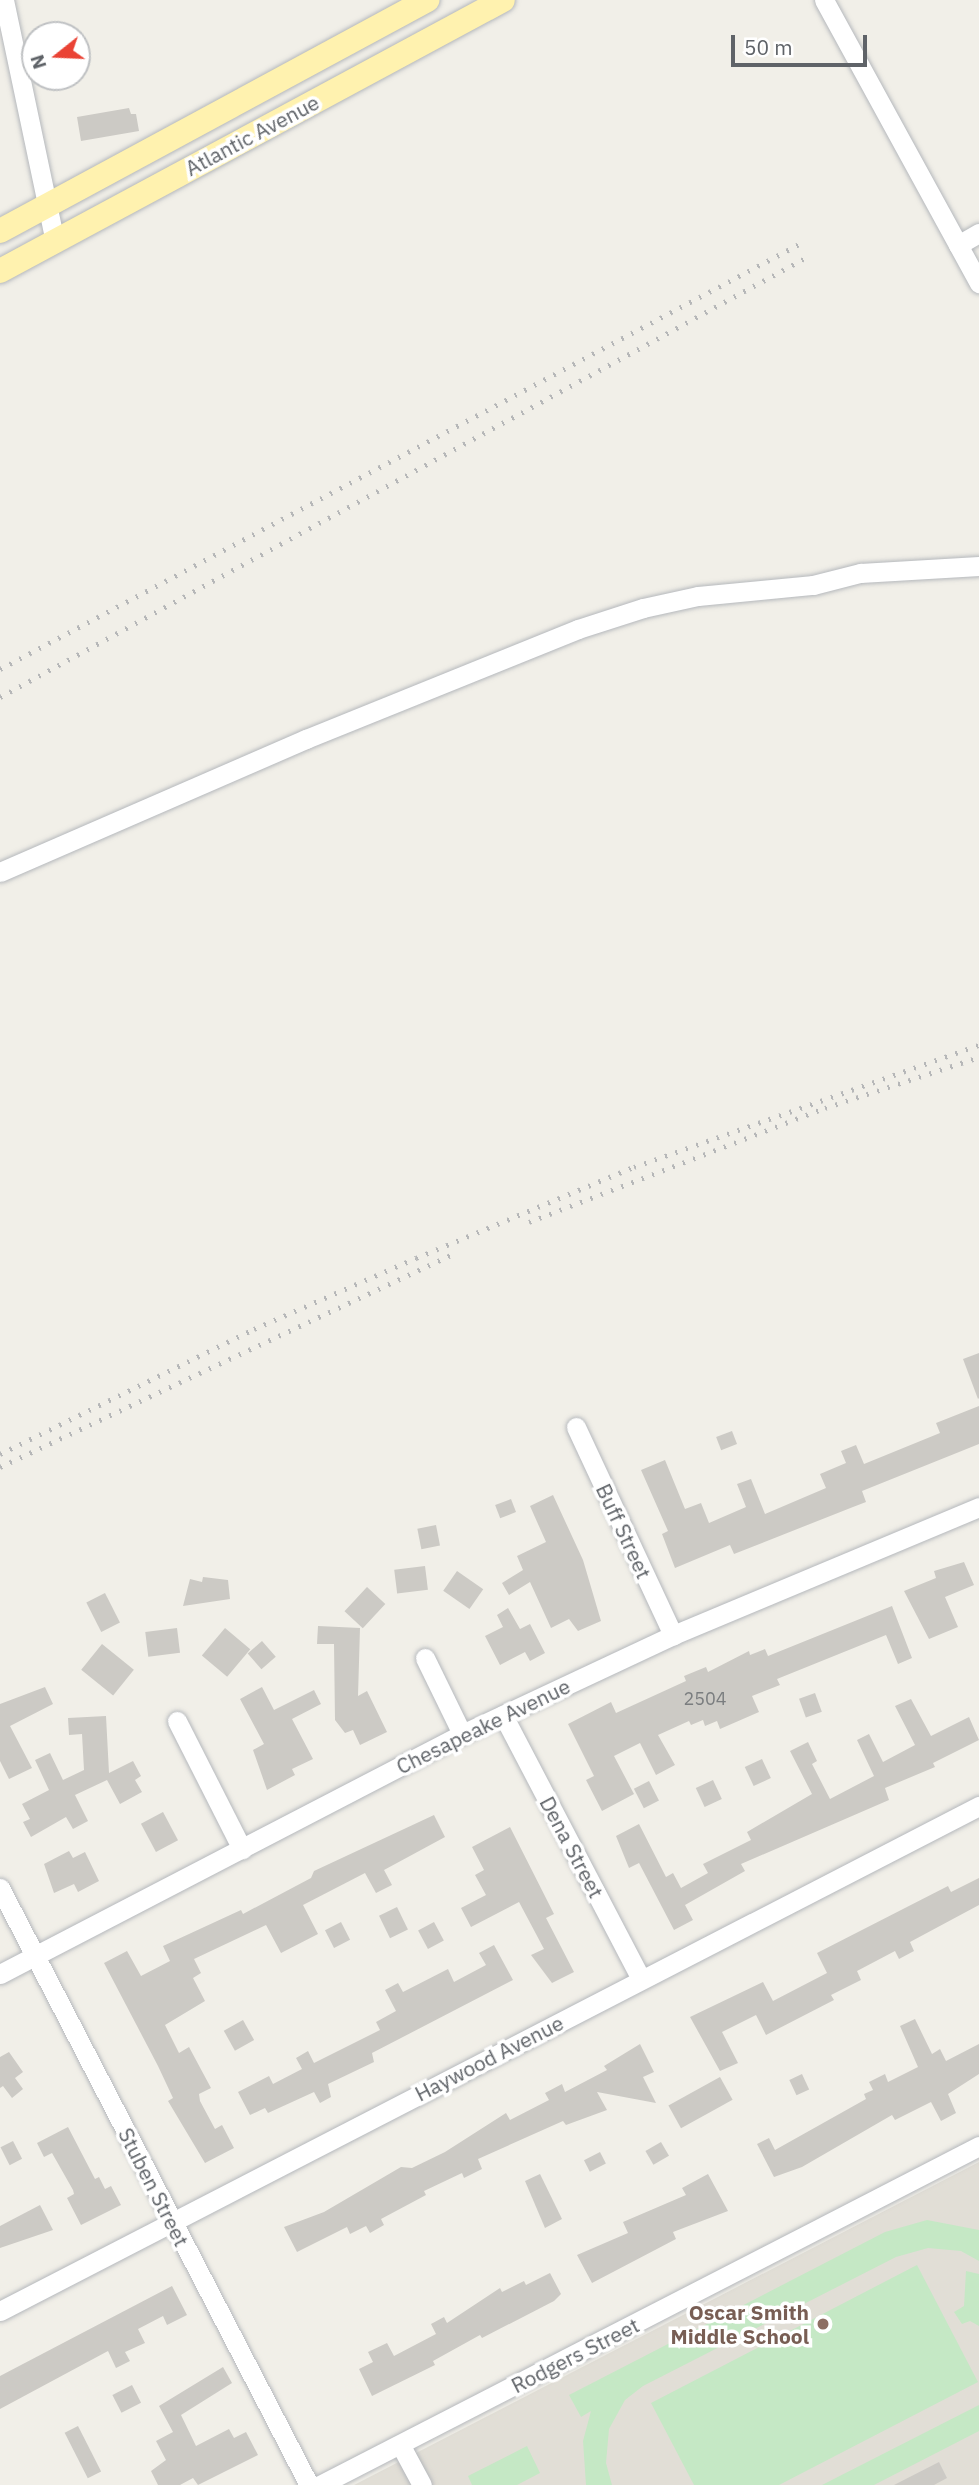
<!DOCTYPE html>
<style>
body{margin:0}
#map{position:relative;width:979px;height:2485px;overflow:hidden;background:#f1efe8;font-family:"IBM Plex Sans",sans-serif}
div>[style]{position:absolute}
.education>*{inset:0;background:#e1ded6}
.green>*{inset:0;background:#c5e8c5}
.building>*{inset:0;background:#cccac5;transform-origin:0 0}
.roads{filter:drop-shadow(0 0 2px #b5b8bc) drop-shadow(0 0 2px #b5b8bc)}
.minor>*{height:19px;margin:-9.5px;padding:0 9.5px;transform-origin:9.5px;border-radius:9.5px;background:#fff}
.major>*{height:24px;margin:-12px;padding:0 12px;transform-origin:12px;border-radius:12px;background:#fff2af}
.rail>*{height:5px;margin-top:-2.5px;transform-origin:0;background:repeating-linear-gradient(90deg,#b6b7b8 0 2px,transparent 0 11px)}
.dots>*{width:19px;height:19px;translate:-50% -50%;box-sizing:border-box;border:4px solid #fff;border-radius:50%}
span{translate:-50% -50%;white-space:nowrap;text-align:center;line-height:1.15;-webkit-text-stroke:7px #fff;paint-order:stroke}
.number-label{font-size:18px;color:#7a7d7f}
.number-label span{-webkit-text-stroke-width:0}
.street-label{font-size:21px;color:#5f6368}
.education-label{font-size:21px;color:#785e54;font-weight:700}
.right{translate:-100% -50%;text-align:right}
.north{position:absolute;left:21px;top:21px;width:70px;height:70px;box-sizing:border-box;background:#fff;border:2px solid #bfc1c3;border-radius:50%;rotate:252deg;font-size:19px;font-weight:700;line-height:28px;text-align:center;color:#5f6368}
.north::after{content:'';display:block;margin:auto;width:24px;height:32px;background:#ea4335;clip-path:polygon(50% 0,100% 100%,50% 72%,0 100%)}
.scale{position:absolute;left:731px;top:35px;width:136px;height:32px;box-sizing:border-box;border:4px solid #5f6368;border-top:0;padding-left:9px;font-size:21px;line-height:24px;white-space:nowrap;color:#5f6368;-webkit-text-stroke:5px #fff;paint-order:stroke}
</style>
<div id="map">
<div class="education">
<i style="clip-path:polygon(979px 2162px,979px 2485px,354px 2485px)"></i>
</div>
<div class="green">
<i style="clip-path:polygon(927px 2220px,979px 2230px,979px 2261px,961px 2251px,928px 2248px,896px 2257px,643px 2386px,625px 2400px,609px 2429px,606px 2463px,612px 2485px,586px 2485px,583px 2441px,591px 2411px,581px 2417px,569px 2395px,885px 2232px)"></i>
<i style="clip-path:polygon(917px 2265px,978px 2382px,779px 2485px,694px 2485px,651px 2403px)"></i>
<i style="clip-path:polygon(966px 2271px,979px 2274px,979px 2326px,970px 2321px,962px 2324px,954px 2312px,964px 2306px)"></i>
<i style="clip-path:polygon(979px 2405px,979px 2431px,874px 2485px,822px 2485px)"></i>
<i style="clip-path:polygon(527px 2446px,540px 2473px,517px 2485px,472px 2485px,468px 2476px)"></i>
</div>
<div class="building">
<i style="clip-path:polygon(129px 108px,131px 114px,136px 114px,139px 131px,81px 141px,77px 117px)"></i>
<i style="clip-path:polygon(979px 1353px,979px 1398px,978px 1399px,963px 1359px)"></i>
<i style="clip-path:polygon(979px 1406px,979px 1444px,862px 1491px,866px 1502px,853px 1507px,734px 1554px,730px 1545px,675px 1568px,662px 1534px,668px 1531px,641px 1470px,665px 1460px,685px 1509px,701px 1503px,709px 1523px,746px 1507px,737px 1484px,751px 1479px,765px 1514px,826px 1488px,820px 1474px,846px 1463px,841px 1451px,856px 1445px,864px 1464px,940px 1433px,936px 1423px)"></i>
<i style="left:732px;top:1431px;width:14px;height:17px;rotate:69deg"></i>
<i style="clip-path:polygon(553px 1495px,583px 1560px,601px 1621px,578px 1631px,569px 1619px,551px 1628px,530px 1582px,509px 1595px,502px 1583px,523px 1570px,517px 1556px,546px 1542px,530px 1506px)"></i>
<i style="left:511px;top:1499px;width:14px;height:17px;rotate:69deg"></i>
<i style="left:436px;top:1525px;width:21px;height:19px;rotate:79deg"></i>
<i style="clip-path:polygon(964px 1562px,974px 1585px,945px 1597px,958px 1627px,929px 1639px,904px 1591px,936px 1578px,934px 1571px)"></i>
<i style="left:425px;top:1566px;width:24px;height:31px;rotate:83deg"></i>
<i style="left:457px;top:1571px;width:32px;height:24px;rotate:35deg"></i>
<i style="clip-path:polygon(203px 1577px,228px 1580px,230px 1599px,183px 1606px,190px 1579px,202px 1582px)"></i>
<i style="left:367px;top:1587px;width:25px;height:33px;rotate:43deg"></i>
<i style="left:105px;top:1593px;width:33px;height:21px;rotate:63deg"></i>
<i style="clip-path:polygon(892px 1606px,912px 1658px,898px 1664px,886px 1635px,777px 1679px,780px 1685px,752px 1696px,759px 1712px,720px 1729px,717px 1721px,705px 1726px,703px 1720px,691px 1725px,689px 1721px,658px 1735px,675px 1765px,656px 1775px,640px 1743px,614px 1756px,634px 1794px,602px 1811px,586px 1780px,594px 1776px,568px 1724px,611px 1702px,616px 1713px,686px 1681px,684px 1676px,706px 1667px,708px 1672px,749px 1651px,750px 1655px,765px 1649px,768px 1656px)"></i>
<i style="clip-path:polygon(508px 1608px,520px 1629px,530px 1624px,545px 1653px,530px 1661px,525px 1652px,500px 1665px,485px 1636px,503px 1627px,497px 1615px)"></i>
<i style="clip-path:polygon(318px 1626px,360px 1628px,358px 1696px,367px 1691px,387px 1732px,360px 1745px,353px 1730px,345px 1733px,335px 1720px,334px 1644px,317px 1644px)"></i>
<i style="left:177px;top:1628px;width:25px;height:32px;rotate:83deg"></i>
<i style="left:225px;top:1628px;width:33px;height:36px;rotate:40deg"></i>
<i style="left:262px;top:1641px;width:21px;height:19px;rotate:49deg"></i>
<i style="left:102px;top:1644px;width:41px;height:33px;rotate:39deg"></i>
<i style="clip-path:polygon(45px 1687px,53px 1704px,10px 1726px,32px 1768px,9px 1779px,0 1761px,0 1704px)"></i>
<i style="clip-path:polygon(262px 1687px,274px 1710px,314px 1690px,321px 1704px,292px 1719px,313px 1759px,292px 1769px,295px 1775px,267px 1790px,253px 1750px,264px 1744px,240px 1699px)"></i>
<i style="left:815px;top:1693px;width:20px;height:17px;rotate:70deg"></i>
<i style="clip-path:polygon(911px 1699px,931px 1736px,969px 1717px,979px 1740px,933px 1763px,935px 1767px,885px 1788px,889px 1800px,741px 1864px,745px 1871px,685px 1905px,693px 1920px,674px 1930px,639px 1863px,629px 1868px,616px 1836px,639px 1824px,666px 1877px,673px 1873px,681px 1888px,708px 1873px,703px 1864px,751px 1840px,747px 1832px,812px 1794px,790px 1751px,808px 1742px,817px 1761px,812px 1764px,830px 1799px,874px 1776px,857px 1740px,869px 1734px,883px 1762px,915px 1745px,895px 1706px)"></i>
<i style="clip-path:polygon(106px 1716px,109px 1773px,133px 1761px,141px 1776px,135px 1780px,142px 1792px,120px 1804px,107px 1780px,75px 1795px,88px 1821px,73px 1829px,66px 1817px,31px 1837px,23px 1822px,30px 1819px,22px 1804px,49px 1790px,35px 1760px,50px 1753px,63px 1780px,84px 1770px,82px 1734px,69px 1735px,68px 1718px)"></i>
<i style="left:762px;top:1759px;width:21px;height:19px;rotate:65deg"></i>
<i style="left:713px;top:1780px;width:21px;height:19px;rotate:65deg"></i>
<i style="left:649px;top:1781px;width:22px;height:17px;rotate:63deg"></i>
<i style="left:163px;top:1812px;width:32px;height:25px;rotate:62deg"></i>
<i style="clip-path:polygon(434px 1815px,445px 1837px,384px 1870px,392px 1885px,376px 1893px,365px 1873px,303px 1905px,318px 1934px,281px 1953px,266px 1925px,194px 1959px,201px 1973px,193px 1978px,205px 2001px,165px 2025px,179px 2053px,189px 2047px,211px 2088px,199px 2094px,200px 2101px,215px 2129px,222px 2125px,234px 2148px,205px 2163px,168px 2101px,173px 2098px,158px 2066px,104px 1963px,127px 1951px,141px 1976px,170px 1961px,163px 1946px,241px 1910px,243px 1914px,311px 1878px,314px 1871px)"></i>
<i style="clip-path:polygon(510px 1827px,554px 1914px,546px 1918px,574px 1972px,552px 1983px,531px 1955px,544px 1949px,519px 1902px,471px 1927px,461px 1908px,486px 1895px,475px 1875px,484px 1870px,472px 1847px)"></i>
<i style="clip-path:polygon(69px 1851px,73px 1858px,85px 1852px,99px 1881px,78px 1892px,74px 1884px,54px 1893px,44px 1864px)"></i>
<i style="clip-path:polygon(979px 1878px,979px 1905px,910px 1942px,914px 1951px,899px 1959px,895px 1951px,857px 1971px,861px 1980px,831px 1995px,834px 2000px,766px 2035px,756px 2015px,722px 2032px,738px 2063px,720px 2071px,690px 2017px,763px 1982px,773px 2001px,827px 1973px,817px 1953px,948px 1886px,951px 1892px)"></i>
<i style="left:397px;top:1907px;width:25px;height:20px;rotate:64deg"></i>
<i style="left:341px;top:1922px;width:20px;height:18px;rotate:63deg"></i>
<i style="left:434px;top:1922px;width:21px;height:18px;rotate:62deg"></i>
<i style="clip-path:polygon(494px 1945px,513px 1980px,372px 2053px,374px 2062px,328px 2084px,331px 2097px,320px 2103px,314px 2092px,268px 2113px,265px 2108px,250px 2115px,238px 2092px,269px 2076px,273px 2084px,302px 2069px,296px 2058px,308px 2051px,314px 2063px,380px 2030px,376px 2022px,396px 2011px,385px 1990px,398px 1983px,403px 1992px,448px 1969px,454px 1982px,486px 1965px,479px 1953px)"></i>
<i style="clip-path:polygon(915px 2019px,932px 2054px,940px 2049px,946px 2061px,979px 2044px,979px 2074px,948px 2094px,956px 2113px,941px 2121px,931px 2102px,895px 2120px,892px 2115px,802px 2167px,774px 2177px,757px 2144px,769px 2138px,775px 2150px,866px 2099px,864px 2094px,873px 2090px,869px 2082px,885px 2074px,888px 2082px,918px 2067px,900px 2026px)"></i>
<i style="left:243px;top:2020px;width:23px;height:22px;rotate:61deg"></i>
<i style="clip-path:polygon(640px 2044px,654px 2072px,643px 2077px,656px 2103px,597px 2092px,607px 2110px,566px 2125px,563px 2121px,478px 2159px,482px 2169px,464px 2178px,462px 2173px,424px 2191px,426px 2195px,381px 2219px,384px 2225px,370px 2233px,366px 2226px,350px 2234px,347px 2227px,297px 2252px,284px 2227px,324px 2212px,401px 2167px,412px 2168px,445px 2152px,506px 2113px,510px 2120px,549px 2100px,545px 2093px,562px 2084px,565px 2092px,607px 2070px,604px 2066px)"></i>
<i style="clip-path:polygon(9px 2052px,23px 2072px,15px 2078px,23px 2089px,12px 2098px,3px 2086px,0 2088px,0 2057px)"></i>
<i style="left:802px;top:2074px;width:17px;height:14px;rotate:65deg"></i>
<i style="left:720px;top:2077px;width:26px;height:59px;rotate:61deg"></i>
<i style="clip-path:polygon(68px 2127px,95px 2179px,99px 2177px,105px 2189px,111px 2186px,121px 2205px,81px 2225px,67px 2198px,74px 2194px,73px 2190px,52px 2153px,44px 2157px,37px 2143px)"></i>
<i style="left:13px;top:2141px;width:20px;height:14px;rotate:63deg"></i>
<i style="left:661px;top:2142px;width:16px;height:18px;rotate:60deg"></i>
<i style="left:600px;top:2152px;width:13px;height:18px;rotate:63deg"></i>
<i style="clip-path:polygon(540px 2174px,562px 2219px,545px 2228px,525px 2181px)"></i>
<i style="clip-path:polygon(708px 2174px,728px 2211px,673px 2232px,676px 2239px,592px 2283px,577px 2255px,628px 2233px,623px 2222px,686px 2195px,682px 2188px)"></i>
<i style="clip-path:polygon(40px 2205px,53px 2230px,0 2248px,0 2226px)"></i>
<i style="clip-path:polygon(550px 2273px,561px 2294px,554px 2301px,482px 2338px,480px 2335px,433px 2361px,435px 2365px,372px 2396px,359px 2369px,373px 2362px,368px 2352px,387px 2343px,394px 2356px,436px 2334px,431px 2324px,444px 2317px,447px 2323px,500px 2288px,502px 2292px,524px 2281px,526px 2285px)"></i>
<i style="clip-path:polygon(172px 2286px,187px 2315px,167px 2325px,163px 2316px,138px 2329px,145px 2343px,125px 2352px,130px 2361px,116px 2368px,108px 2351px,0 2409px,0 2376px)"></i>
<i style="clip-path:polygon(223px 2367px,232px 2383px,181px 2415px,196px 2446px,229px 2429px,234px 2438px,246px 2432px,258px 2455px,198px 2485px,193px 2478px,180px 2485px,158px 2485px,151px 2471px,166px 2460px,156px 2441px,173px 2432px,159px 2406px)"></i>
<i style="left:132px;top:2385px;width:20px;height:22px;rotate:63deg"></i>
<i style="left:78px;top:2426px;width:51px;height:15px;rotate:63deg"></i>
<i style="clip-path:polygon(939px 2462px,947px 2478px,934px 2485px,894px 2485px)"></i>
</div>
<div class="roads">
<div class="minor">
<i style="left:4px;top:0;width:246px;rotate:78.1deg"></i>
<i style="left:824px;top:0;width:323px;rotate:61.3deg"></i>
<i style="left:958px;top:245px;width:24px;rotate:-30deg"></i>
<i style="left:0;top:872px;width:334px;rotate:-23.5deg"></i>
<i style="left:306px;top:739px;width:293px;rotate:-22deg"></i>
<i style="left:578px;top:629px;width:68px;rotate:-17.9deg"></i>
<i style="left:643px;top:608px;width:56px;rotate:-12.3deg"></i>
<i style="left:698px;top:596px;width:116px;rotate:-5.5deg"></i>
<i style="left:813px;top:585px;width:49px;rotate:-14.3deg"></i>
<i style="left:860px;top:573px;width:119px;rotate:-3.4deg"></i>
<i style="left:576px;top:1427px;width:230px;rotate:65deg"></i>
<i style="left:425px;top:1658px;width:85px;rotate:64deg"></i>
<i style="left:503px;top:1715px;width:298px;rotate:62.4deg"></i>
<i style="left:177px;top:1721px;width:144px;rotate:63.1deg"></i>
<i style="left:0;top:1888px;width:672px;rotate:62.63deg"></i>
<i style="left:0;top:1974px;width:521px;rotate:-27.45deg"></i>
<i style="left:462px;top:1734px;width:233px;rotate:-25.1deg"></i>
<i style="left:673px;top:1635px;width:332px;rotate:-22.7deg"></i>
<i style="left:0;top:2311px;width:1102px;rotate:-27.29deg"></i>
<i style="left:401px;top:2446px;width:44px;rotate:61.7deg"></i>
<i style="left:320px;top:2485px;width:741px;rotate:-27.22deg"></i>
</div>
<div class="major">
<i style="left:0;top:231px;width:486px;rotate:-28.4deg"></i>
<i style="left:0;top:271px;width:571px;rotate:-28.31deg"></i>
</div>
</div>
<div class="rail">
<i style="left:0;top:669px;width:909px;rotate:-28deg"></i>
<i style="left:0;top:697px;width:921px;rotate:-28.6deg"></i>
<i style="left:529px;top:1222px;width:317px;rotate:-21.1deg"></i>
<i style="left:825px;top:1108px;width:162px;rotate:-18.3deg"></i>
<i style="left:0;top:1454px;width:283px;rotate:-26.2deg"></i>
<i style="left:254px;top:1329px;width:177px;rotate:-23.7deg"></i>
<i style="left:416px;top:1258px;width:236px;rotate:-22.7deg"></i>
<i style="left:634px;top:1167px;width:366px;rotate:-19.5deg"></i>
<i style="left:0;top:1467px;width:503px;rotate:-25.19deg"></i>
</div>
<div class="dots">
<i style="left:823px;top:2324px;background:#8d6e63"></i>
</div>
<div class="number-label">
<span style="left:705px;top:1699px">2504</span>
</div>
<div class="street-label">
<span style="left:252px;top:135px;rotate:-28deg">Atlantic Avenue</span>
<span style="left:624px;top:1531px;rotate:65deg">Buff Street</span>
<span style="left:483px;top:1726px;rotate:-26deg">Chesapeake Avenue</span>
<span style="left:572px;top:1847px;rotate:62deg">Dena Street</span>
<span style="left:489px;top:2058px;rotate:-27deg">Haywood Avenue</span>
<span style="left:154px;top:2187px;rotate:63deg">Stuben Street</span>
<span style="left:575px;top:2355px;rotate:-27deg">Rodgers Street</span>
</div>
<div class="education-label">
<span class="right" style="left:809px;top:2324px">Oscar Smith<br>Middle School</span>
</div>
<div class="north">N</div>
<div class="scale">50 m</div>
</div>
